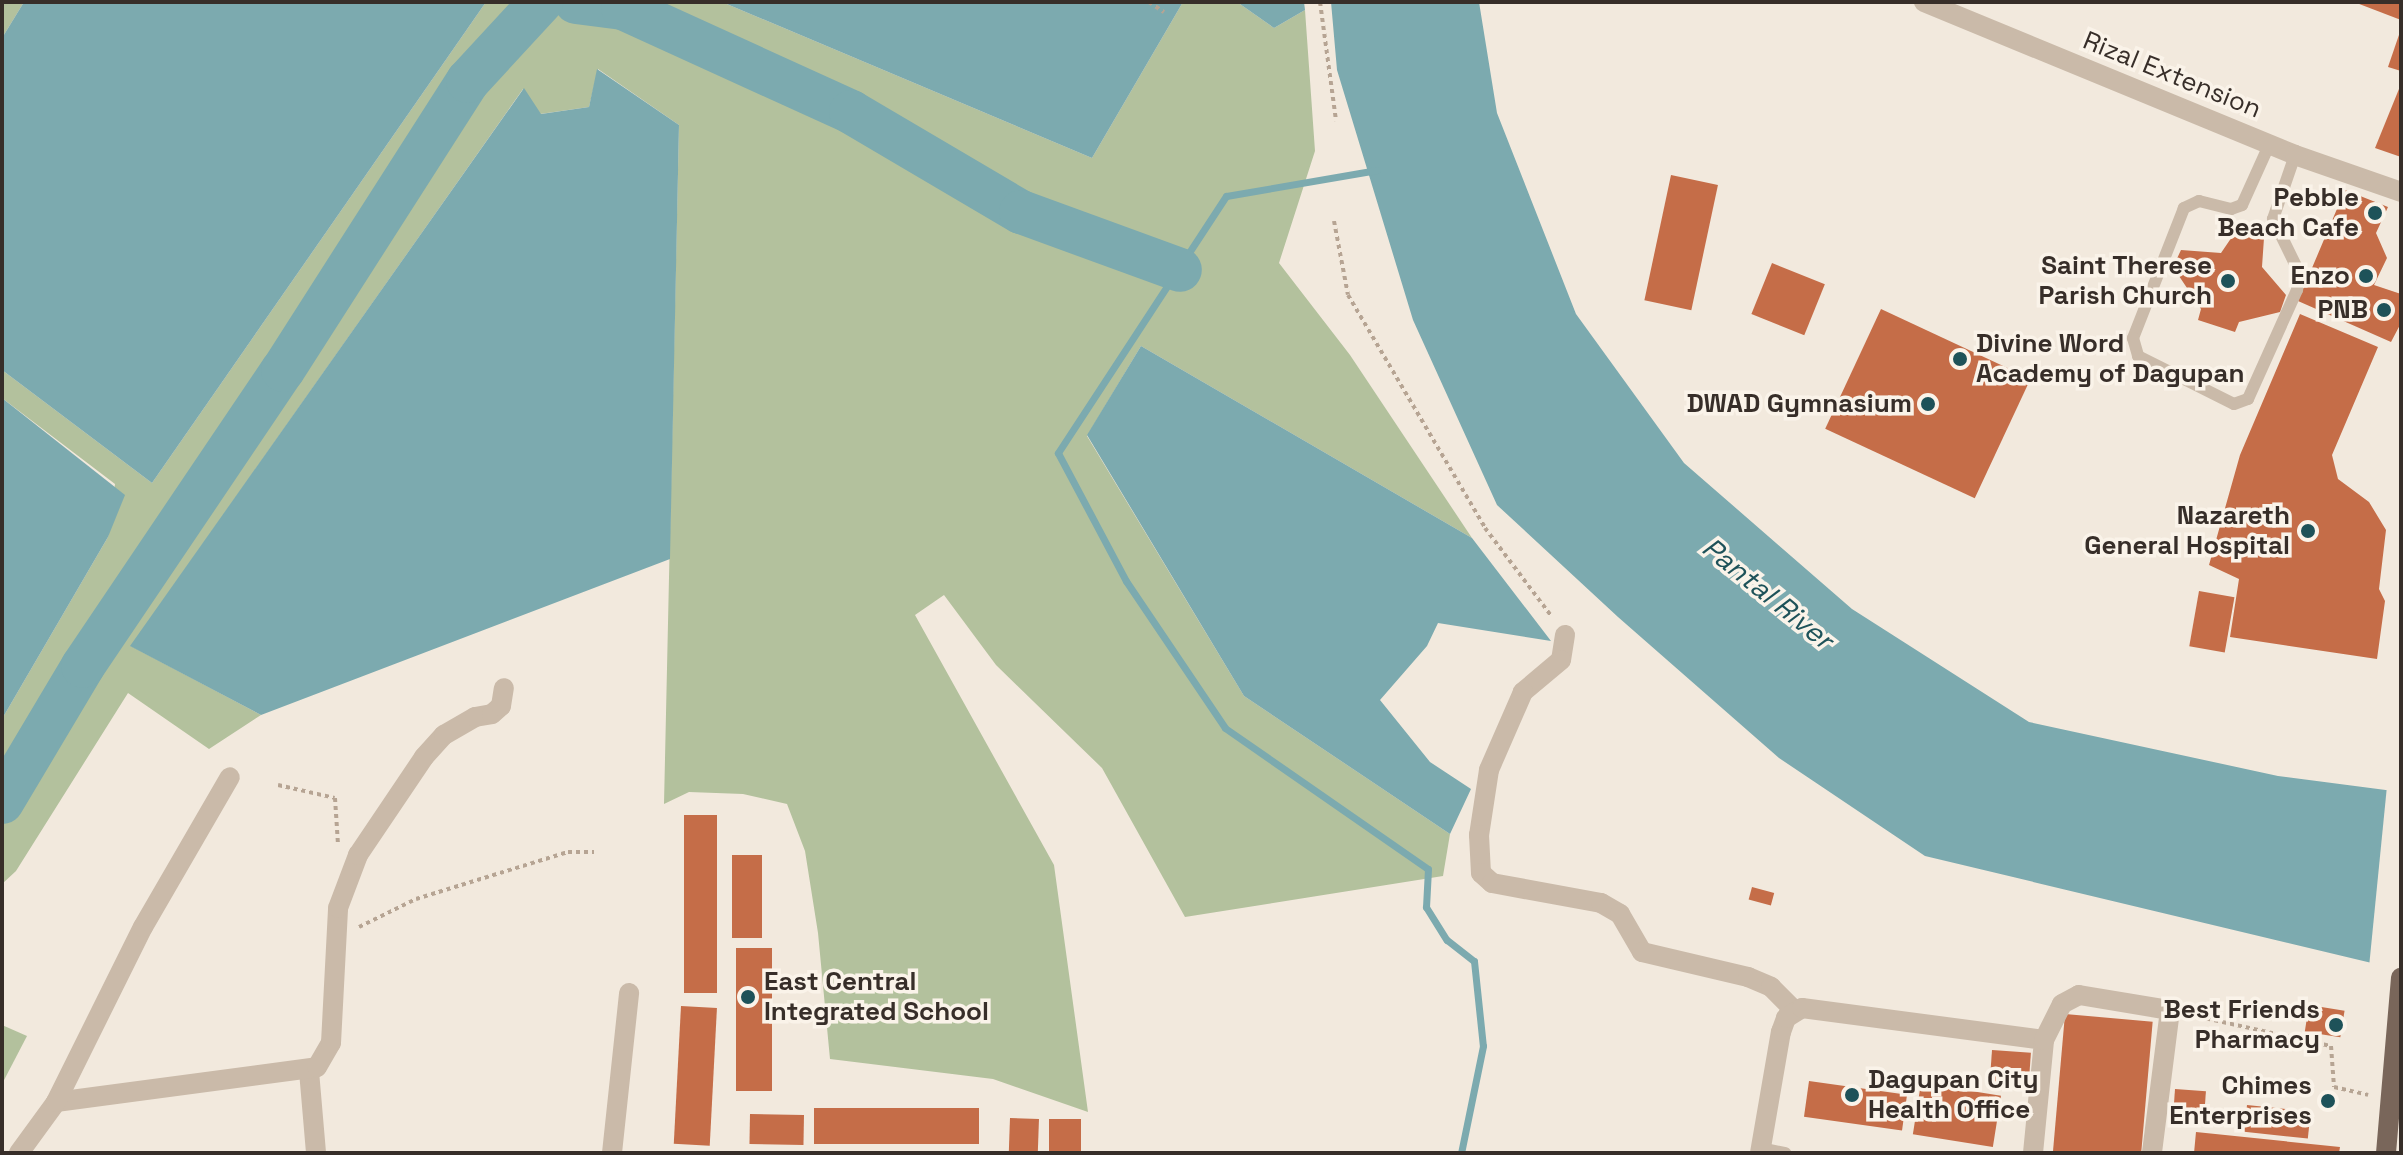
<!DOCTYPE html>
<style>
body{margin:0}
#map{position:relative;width:2403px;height:1155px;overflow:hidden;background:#f2e9dd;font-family:"Space Grotesk",sans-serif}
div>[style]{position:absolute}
.green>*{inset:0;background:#b3c19d}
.water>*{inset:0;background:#7caaaf}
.pier>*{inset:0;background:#f2e9dd}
.stream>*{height:7px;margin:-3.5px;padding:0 3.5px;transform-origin:3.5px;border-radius:3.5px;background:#7caaaf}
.river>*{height:44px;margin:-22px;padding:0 22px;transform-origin:22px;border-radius:22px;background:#7caaaf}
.building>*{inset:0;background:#c56d48;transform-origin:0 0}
.path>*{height:4px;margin-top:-2px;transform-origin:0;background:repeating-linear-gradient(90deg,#b6a493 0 4px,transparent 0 8px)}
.service>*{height:12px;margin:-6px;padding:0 6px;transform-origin:6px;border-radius:6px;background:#cabaa9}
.minor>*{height:20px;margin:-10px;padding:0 10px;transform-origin:10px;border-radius:10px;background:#cabaa9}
.primary>*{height:20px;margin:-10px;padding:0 10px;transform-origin:10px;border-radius:10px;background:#79665a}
.dots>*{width:22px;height:22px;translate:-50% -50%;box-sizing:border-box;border:4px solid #faf3e9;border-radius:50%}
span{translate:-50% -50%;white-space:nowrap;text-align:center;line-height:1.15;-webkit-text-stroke:7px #faf3e9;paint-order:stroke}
.street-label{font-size:26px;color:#372e29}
.poi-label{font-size:26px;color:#372e29;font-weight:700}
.right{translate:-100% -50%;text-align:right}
.left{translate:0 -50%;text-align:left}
.water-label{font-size:28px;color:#1e5259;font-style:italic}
.frame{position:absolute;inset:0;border:4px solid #372e29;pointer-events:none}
</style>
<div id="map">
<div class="green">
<i style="clip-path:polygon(2px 2px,24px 2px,2px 38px)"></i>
<i style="clip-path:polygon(486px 2px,722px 2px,1092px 158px,1183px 2px,1237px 2px,1274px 28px,1305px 10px,1315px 151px,1279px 263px,1350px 355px,1472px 538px,1141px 346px,1087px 436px,1244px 696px,1450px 834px,1443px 876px,1185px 917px,1102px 768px,996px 665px,944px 595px,915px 615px,1054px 865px,1088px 1112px,993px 1079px,830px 1059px,818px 933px,805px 851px,787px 804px,743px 794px,689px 792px,664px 804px,679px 125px,598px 69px,589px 107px,540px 114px,523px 89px,131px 646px,261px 715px,209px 749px,128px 693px,16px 871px,2px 884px,2px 719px,108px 537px,115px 484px,2px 398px,2px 370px,152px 483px)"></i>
<i style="clip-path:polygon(2px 1025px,27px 1036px,2px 1084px)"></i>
</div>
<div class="water">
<i style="clip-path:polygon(24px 2px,486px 2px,152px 483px,2px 370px,2px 38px)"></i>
<i style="clip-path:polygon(722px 2px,1183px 2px,1092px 158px)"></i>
<i style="clip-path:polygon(1237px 2px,1304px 2px,1305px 10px,1274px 28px)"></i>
<i style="clip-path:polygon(1331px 2px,1479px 2px,1497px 113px,1576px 314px,1684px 463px,1852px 609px,2029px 722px,2278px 776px,2401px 792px,2401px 970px,1925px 856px,1779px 758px,1618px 617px,1497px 505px,1413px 320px,1337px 70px)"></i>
<i style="clip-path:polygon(597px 69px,679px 125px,670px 559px,261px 715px,130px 646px,524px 88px,541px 114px,589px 107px)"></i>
<i style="clip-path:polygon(1141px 346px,1472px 538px,1551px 641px,1438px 623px,1427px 646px,1380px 700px,1430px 762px,1471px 789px,1450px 834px,1244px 696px,1087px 435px)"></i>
<i style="clip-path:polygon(2px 398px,125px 495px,108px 537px,2px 719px)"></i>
</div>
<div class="pier">
<i style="clip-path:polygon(2387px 786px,2401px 788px,2401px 974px,2369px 967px)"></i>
</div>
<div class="stream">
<i style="left:1377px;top:170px;width:153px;rotate:170.2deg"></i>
<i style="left:1226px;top:196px;width:307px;rotate:123.2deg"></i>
<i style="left:1058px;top:453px;width:145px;rotate:62deg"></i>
<i style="left:1126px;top:581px;width:177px;rotate:56deg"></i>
<i style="left:1225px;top:728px;width:247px;rotate:34.8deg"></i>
<i style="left:1428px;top:869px;width:38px;rotate:93deg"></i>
<i style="left:1426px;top:907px;width:39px;rotate:58deg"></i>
<i style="left:1447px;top:940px;width:34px;rotate:38deg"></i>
<i style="left:1474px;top:961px;width:85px;rotate:84deg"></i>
<i style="left:1483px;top:1046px;width:109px;rotate:101.6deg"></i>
</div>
<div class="river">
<i style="left:576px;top:2px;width:47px;rotate:7.3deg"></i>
<i style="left:623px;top:8px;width:251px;rotate:24.5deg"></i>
<i style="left:851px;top:112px;width:197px;rotate:30.5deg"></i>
<i style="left:1021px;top:212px;width:169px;rotate:20deg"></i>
<i style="left:2px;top:802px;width:158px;rotate:-59.2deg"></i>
<i style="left:83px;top:666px;width:357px;rotate:-56deg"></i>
<i style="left:283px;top:370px;width:343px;rotate:-57.4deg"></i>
<i style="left:468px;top:81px;width:108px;rotate:-47.3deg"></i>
</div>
<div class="building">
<i style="clip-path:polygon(2354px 2px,2401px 2px,2401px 20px)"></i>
<i style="clip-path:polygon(2401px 29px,2401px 71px,2388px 67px)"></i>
<i style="clip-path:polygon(2401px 84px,2401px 157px,2375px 148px)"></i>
<i style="left:1671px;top:175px;width:48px;height:128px;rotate:12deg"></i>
<i style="clip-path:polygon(2345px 190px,2388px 207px,2376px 233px,2387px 258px,2374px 285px,2401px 294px,2401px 323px,2391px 342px,2298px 301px)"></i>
<i style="clip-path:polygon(2238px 228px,2264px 238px,2262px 267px,2286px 295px,2280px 312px,2239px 322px,2235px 332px,2198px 320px,2201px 309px,2173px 267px,2181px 250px,2221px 253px)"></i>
<i style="left:1772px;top:263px;width:57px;height:55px;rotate:22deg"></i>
<i style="left:1881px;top:309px;width:165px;height:132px;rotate:25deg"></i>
<i style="clip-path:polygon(2300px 314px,2378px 347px,2332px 455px,2338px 479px,2369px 502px,2386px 530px,2379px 589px,2385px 601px,2377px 659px,2230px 637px,2239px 579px,2209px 565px,2240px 455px)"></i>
<i style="left:2199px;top:591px;width:36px;height:56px;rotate:10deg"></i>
<i style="left:684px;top:815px;width:33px;height:178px"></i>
<i style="left:732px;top:855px;width:30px;height:83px"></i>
<i style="left:1752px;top:887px;width:23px;height:13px;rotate:15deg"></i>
<i style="left:736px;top:948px;width:36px;height:143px"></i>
<i style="left:2309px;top:1005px;width:36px;height:27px;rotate:9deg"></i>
<i style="left:681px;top:1006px;width:36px;height:138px;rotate:3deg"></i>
<i style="left:2065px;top:1014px;width:88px;height:140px;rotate:5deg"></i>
<i style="left:1992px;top:1050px;width:39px;height:31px;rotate:4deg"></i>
<i style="left:1809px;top:1081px;width:99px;height:36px;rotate:8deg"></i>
<i style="left:1921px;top:1083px;width:81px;height:52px;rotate:9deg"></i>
<i style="left:2175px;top:1089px;width:31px;height:20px;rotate:4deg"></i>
<i style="left:2247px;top:1105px;width:64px;height:27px;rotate:6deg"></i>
<i style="left:979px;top:1108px;width:36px;height:165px;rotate:90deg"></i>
<i style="left:750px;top:1114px;width:54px;height:30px;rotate:1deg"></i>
<i style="left:1010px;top:1118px;width:29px;height:35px;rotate:2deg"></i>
<i style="left:1049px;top:1119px;width:32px;height:34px"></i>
<i style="clip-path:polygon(2196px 1132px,2340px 1147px,2339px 1153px,2194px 1153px)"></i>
</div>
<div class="path">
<i style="left:1149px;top:2px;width:18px;rotate:34deg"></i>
<i style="left:1320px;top:2px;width:120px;rotate:82.3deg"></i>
<i style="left:1334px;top:221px;width:75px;rotate:79.3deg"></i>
<i style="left:1348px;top:295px;width:270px;rotate:59.5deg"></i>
<i style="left:1485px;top:528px;width:111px;rotate:53deg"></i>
<i style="left:278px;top:785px;width:58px;rotate:12.8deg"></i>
<i style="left:335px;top:798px;width:47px;rotate:86.3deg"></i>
<i style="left:359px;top:927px;width:64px;rotate:-26.2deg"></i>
<i style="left:416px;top:899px;width:159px;rotate:-17.2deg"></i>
<i style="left:568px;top:852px;width:26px"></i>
<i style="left:2191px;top:1015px;width:143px;rotate:12.5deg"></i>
<i style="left:2331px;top:1046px;width:41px;rotate:85.8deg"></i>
<i style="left:2334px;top:1087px;width:35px;rotate:13deg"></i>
</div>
<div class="service">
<i style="left:2270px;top:143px;width:68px;rotate:114.3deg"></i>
<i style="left:2242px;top:205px;width:12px;rotate:160deg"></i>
<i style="left:2231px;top:209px;width:33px;rotate:-166deg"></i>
<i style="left:2199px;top:201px;width:17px;rotate:155deg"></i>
<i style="left:2184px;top:208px;width:140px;rotate:111.4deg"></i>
<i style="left:2133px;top:338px;width:19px;rotate:74deg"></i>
<i style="left:2138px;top:356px;width:107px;rotate:26.6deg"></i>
<i style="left:2234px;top:404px;width:15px;rotate:-20deg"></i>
<i style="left:2248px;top:399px;width:120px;rotate:-65.8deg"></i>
<i style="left:2297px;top:290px;width:20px;rotate:-87deg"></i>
<i style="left:2298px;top:270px;width:57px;rotate:-116.1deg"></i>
<i style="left:2273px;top:219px;width:68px;rotate:-71deg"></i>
<i style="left:1761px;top:1148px;width:25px;rotate:12deg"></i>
</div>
<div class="minor">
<i style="left:1924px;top:2px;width:401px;rotate:22.4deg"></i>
<i style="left:2295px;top:155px;width:112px;rotate:19.2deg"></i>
<i style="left:1565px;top:635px;width:25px;rotate:99deg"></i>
<i style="left:1561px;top:660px;width:50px;rotate:139.9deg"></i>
<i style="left:1523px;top:692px;width:85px;rotate:113.6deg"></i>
<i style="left:1489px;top:770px;width:66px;rotate:98.7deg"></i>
<i style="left:1479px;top:835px;width:38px;rotate:87deg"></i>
<i style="left:1481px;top:873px;width:15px;rotate:42deg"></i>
<i style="left:1492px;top:883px;width:111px;rotate:10.4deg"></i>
<i style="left:1601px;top:903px;width:22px;rotate:30deg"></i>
<i style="left:1620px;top:914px;width:44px;rotate:59.9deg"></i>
<i style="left:1642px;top:952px;width:109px;rotate:13.3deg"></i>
<i style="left:1748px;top:977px;width:25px;rotate:23deg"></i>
<i style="left:1771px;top:987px;width:34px;rotate:45deg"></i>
<i style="left:309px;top:1071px;width:82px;rotate:85.1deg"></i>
<i style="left:56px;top:1102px;width:263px;rotate:-7.6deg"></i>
<i style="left:317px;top:1067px;width:28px;rotate:-60deg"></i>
<i style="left:331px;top:1043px;width:135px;rotate:-87deg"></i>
<i style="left:338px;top:908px;width:57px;rotate:-69.3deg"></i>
<i style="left:358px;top:855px;width:118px;rotate:-56deg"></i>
<i style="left:424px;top:757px;width:30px;rotate:-48deg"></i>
<i style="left:444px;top:735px;width:36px;rotate:-30deg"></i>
<i style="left:475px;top:717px;width:17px;rotate:-10deg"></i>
<i style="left:492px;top:714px;width:12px;rotate:-42deg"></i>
<i style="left:501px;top:706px;width:18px;rotate:-81deg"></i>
<i style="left:19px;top:1153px;width:63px;rotate:-54deg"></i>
<i style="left:56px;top:1102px;width:195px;rotate:-63.6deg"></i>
<i style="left:143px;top:927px;width:173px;rotate:-59.9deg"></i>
<i style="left:612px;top:1153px;width:161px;rotate:-83.9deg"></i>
<i style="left:1760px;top:1153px;width:123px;rotate:-80.2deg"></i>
<i style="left:1781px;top:1032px;width:15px;rotate:-70deg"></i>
<i style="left:1786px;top:1018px;width:19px;rotate:-32deg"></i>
<i style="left:1802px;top:1008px;width:244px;rotate:7.5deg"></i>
<i style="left:2033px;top:1153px;width:114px;rotate:-84.4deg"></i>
<i style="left:2044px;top:1040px;width:40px;rotate:-63.4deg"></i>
<i style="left:2062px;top:1004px;width:19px;rotate:-28deg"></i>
<i style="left:2079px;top:995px;width:92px;rotate:9.4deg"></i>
<i style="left:2170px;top:1010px;width:144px;rotate:97.2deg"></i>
</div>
<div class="primary">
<i style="left:2386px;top:1153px;width:176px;rotate:-85.1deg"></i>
</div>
<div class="dots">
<i style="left:2375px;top:213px;background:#1e5259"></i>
<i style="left:2366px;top:276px;background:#1e5259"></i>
<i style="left:2228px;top:281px;background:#1e5259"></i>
<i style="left:2384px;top:310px;background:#1e5259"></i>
<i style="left:1960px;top:359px;background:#1e5259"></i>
<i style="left:1928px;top:404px;background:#1e5259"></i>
<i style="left:2308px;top:531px;background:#1e5259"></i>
<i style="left:748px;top:997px;background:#1e5259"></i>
<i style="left:2336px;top:1025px;background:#1e5259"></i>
<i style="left:1852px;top:1095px;background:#1e5259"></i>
<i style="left:2328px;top:1101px;background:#1e5259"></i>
</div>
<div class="street-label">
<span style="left:2172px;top:75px;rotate:22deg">Rizal Extension</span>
</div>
<div class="poi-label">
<span class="right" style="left:2359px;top:213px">Pebble<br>Beach Cafe</span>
<span class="right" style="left:2212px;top:281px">Saint Therese<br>Parish Church</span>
<span class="right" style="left:2350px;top:276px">Enzo</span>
<span class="right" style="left:2368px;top:310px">PNB</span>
<span class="left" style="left:1976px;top:359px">Divine Word<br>Academy of Dagupan</span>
<span class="right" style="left:1912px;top:404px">DWAD Gymnasium</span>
<span class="right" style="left:2290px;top:531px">Nazareth<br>General Hospital</span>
<span class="left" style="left:764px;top:997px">East Central<br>Integrated School</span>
<span class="right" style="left:2320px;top:1025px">Best Friends<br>Pharmacy</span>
<span class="left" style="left:1868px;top:1095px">Dagupan City<br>Health Office</span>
<span class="right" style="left:2312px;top:1101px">Chimes<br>Enterprises</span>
</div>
<div class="water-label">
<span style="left:1768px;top:593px;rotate:39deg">Pantal River</span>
</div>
<div class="frame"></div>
</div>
